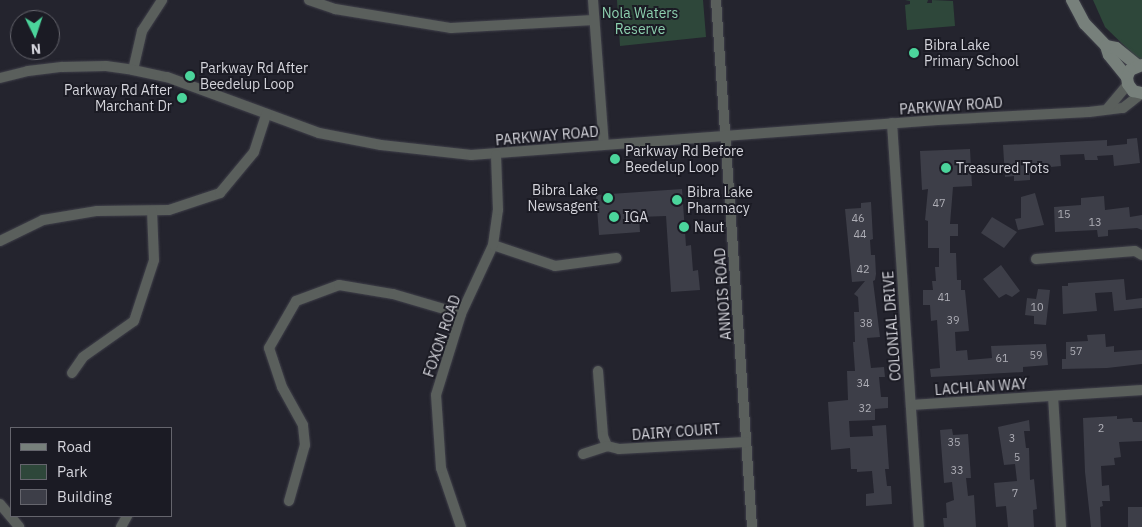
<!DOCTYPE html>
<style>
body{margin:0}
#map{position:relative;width:1142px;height:527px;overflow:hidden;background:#24242e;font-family:"IBM Plex Sans",sans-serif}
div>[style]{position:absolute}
.green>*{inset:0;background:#2e473a}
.building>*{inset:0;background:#3d3e48;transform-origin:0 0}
.roads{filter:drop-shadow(0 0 1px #40404a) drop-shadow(0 0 1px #40404a)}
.street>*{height:10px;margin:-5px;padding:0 5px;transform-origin:5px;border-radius:5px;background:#5a5f5c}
.secondary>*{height:12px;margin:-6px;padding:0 6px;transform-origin:6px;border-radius:6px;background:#77807b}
.dots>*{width:14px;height:14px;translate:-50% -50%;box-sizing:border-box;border:2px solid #1b1b24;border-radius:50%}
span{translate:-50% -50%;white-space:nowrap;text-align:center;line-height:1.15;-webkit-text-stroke:4px #1b1b24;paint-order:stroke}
.number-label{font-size:11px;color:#aeaeb6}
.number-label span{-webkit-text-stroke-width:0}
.park-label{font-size:14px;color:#8ccfae}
.poi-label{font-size:14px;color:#d4d4db}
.left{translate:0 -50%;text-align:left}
.right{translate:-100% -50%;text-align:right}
.street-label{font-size:14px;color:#d4d4db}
.legend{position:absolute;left:10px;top:427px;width:162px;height:90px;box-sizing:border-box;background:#1b1b24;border:1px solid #65656d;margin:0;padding:6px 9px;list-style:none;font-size:15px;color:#d4d4db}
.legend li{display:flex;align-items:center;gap:10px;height:25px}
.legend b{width:25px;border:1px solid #65656d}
.north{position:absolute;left:10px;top:10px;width:50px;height:50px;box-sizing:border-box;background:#1b1b24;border:1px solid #65656d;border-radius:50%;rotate:176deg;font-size:14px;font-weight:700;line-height:20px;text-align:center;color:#d4d4db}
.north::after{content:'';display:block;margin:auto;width:18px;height:22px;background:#4bd49b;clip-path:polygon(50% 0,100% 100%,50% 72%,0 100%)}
</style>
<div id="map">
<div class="green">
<i style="clip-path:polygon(617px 0,703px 0,706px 37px,620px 46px)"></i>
<i style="clip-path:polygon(905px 0,928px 0,927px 3px,932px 3px,932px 0,953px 1px,955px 26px,907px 30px,905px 5px,910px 4px,910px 1px)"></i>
<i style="clip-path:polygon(1093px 0,1142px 0,1142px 63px,1105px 27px)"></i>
</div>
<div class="building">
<i style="clip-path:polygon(1137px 138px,1140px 163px,1114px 166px,1113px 155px,1097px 156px,1098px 160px,1085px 160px,1084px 154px,1060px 155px,1061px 166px,1030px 169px,1030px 180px,1014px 181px,1014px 176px,1005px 177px,1003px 145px,1107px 140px,1107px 146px,1127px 144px,1127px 139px)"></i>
<i style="clip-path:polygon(970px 149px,972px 186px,953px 187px,950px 224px,958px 224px,958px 236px,950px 236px,950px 253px,956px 253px,957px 280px,961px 280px,961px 290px,965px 290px,969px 331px,955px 332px,956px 351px,967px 350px,968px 360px,992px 358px,991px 346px,1046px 344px,1048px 365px,1023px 367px,1023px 372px,931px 377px,930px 369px,940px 368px,937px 320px,931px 321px,930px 305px,923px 305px,923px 290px,933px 290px,932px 281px,936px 281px,935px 267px,939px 267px,939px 248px,928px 248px,928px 221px,925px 220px,928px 189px,922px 190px,920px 151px)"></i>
<i style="clip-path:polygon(682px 189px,686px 246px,691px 245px,693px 271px,698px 270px,700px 290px,671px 292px,666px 216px,639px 217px,640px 232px,599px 235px,596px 195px)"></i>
<i style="clip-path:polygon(1035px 193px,1044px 225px,1018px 230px,1015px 219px,1021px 218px,1021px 197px)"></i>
<i style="clip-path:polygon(1104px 196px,1105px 210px,1129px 207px,1130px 217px,1142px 215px,1142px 230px,1137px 228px,1108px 230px,1108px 236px,1098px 237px,1097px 230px,1055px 232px,1054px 207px,1081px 205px,1081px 198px)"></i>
<i style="clip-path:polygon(871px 202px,873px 239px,870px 240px,871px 255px,875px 255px,876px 274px,875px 280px,873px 281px,880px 337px,867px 338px,871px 368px,884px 367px,885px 377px,879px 377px,881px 397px,888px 397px,888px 408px,875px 409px,875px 420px,849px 421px,850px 437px,873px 436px,872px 426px,886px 425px,889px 469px,885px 469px,887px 486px,891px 486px,892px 504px,866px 506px,866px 494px,874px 493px,872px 471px,857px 472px,857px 469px,851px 469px,850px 448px,831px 450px,828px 402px,848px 400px,847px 371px,855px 371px,853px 342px,855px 342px,854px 312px,859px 312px,858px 297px,854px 294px,865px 281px,852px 282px,845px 209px,861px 208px,861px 203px)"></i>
<i style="clip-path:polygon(992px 217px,1017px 232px,1004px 248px,981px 233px)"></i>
<i style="clip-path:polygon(1001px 265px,1020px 291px,1012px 297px,1006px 294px,999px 298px,983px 279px)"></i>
<i style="clip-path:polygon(1124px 279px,1126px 300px,1142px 298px,1142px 308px,1114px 311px,1112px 292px,1095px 293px,1097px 311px,1063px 314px,1062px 286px,1068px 286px,1068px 283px)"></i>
<i style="clip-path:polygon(1038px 289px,1050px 290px,1046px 325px,1034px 324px,1034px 316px,1025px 315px,1027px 298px,1036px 299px)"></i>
<i style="clip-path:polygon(1105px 334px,1106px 347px,1114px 346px,1114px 352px,1142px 350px,1142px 364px,1107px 368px,1062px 369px,1062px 359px,1066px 359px,1066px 342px,1088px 341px,1087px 335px)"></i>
<i style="clip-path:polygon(1117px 416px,1117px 419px,1132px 418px,1133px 422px,1142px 422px,1142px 441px,1119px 442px,1121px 457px,1114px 458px,1115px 465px,1101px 466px,1102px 486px,1109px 485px,1110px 501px,1102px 501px,1103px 506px,1100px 507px,1101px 527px,1091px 527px,1085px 472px,1083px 418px)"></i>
<i style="clip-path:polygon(1029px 420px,1030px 431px,1024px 431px,1026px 448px,1029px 448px,1030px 480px,1034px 479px,1037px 509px,1033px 510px,1034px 527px,1008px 527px,1006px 506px,996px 507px,994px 483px,1017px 481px,1015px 464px,1004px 465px,998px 427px)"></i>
<i style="clip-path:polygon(952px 429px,953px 435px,968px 434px,971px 478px,966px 478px,968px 496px,974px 495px,976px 527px,944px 527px,943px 518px,947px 518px,946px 503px,954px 500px,952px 482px,944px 483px,940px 430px)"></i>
<i style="left:1128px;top:507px;width:14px;height:20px"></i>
</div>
<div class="roads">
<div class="street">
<i style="left:309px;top:0;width:28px;rotate:19deg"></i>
<i style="left:335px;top:9px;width:118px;rotate:9.3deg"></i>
<i style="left:451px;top:28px;width:143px;rotate:-3.2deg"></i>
<i style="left:593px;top:0;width:145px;rotate:85.7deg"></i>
<i style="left:716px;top:0;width:528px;rotate:86.09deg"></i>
<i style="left:133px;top:70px;width:40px;rotate:-77deg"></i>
<i style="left:142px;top:31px;width:37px;rotate:-57deg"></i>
<i style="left:0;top:78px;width:29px;rotate:-14deg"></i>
<i style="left:28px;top:71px;width:34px;rotate:-7deg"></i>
<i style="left:62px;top:67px;width:44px;rotate:-1.3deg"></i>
<i style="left:106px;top:66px;width:27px;rotate:8deg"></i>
<i style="left:133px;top:70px;width:35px;rotate:12deg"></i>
<i style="left:167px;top:77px;width:162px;rotate:20.2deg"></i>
<i style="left:319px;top:133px;width:63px;rotate:11deg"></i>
<i style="left:381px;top:145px;width:91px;rotate:6.3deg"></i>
<i style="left:471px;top:155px;width:468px;rotate:-4.3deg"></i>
<i style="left:938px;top:120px;width:151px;rotate:-3deg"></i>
<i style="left:1089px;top:112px;width:34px;rotate:-7deg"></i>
<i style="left:1123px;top:108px;width:23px;rotate:-38deg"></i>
<i style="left:1108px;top:108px;width:31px;rotate:-50deg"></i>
<i style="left:892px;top:123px;width:405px;rotate:86.2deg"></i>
<i style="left:0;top:241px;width:48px;rotate:-26deg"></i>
<i style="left:43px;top:220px;width:55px;rotate:-9.5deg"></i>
<i style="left:97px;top:211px;width:72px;rotate:-0.8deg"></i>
<i style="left:169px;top:210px;width:54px;rotate:-18.4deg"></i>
<i style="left:220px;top:193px;width:53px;rotate:-50.3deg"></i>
<i style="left:254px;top:152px;width:40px;rotate:-72deg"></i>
<i style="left:493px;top:245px;width:65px;rotate:18.7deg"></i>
<i style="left:555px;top:266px;width:62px;rotate:-7.5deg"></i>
<i style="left:1036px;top:259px;width:99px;rotate:-4.6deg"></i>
<i style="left:1135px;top:251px;width:8px;rotate:30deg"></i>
<i style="left:598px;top:371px;width:65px;rotate:85.6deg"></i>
<i style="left:603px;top:436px;width:11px;rotate:68deg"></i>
<i style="left:607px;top:446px;width:12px;rotate:14deg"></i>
<i style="left:619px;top:449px;width:127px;rotate:-3.2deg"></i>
<i style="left:72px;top:373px;width:19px;rotate:-55deg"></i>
<i style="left:83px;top:357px;width:62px;rotate:-35.2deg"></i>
<i style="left:134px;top:321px;width:64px;rotate:-71.8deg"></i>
<i style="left:154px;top:260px;width:49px;rotate:-92.3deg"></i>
<i style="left:1053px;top:396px;width:131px;rotate:86.5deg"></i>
<i style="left:912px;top:405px;width:230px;rotate:-3.7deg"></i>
<i style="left:583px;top:454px;width:25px;rotate:-18deg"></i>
<i style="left:289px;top:501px;width:58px;rotate:-74.1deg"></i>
<i style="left:305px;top:445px;width:20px;rotate:-96deg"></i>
<i style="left:303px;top:425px;width:43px;rotate:-118.9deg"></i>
<i style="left:282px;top:387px;width:41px;rotate:-108.4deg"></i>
<i style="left:269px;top:348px;width:54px;rotate:-60.1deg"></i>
<i style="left:296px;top:301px;width:46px;rotate:-20.4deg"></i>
<i style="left:339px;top:285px;width:55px;rotate:9.5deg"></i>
<i style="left:393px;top:294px;width:71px;rotate:16.4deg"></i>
<i style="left:0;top:504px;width:30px;rotate:50deg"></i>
<i style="left:121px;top:527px;width:13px;rotate:-61deg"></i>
<i style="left:461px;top:527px;width:62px;rotate:-108.7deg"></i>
<i style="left:441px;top:468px;width:73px;rotate:-93.9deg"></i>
<i style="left:436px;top:395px;width:85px;rotate:-72.8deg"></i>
<i style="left:461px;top:314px;width:76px;rotate:-65.1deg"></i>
<i style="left:493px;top:245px;width:35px;rotate:-82deg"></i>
<i style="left:498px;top:210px;width:55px;rotate:-92.1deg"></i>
</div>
<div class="secondary">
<i style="left:1072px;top:0;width:27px;rotate:62deg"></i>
<i style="left:1085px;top:24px;width:30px;rotate:46deg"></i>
<i style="left:1106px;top:46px;width:9px;rotate:72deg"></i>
<i style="left:1109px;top:55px;width:28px;rotate:51deg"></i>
<i style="left:1106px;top:46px;width:10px;rotate:11deg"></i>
<i style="left:1116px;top:48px;width:27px;rotate:39deg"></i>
<i style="left:1142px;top:65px;width:13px;rotate:157deg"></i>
<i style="left:1130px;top:70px;width:8px;rotate:113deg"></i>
<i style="left:1127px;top:77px;width:7px;rotate:82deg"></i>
<i style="left:1128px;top:84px;width:9px;rotate:54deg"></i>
<i style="left:1133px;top:91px;width:9px;rotate:13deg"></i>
</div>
</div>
<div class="dots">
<i style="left:914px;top:53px;background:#4bd49b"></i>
<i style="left:190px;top:76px;background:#4bd49b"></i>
<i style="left:182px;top:98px;background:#4bd49b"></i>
<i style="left:615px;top:159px;background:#4bd49b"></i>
<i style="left:946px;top:168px;background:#4bd49b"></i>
<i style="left:608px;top:198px;background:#4bd49b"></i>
<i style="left:677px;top:200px;background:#4bd49b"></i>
<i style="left:614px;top:217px;background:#4bd49b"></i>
<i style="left:684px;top:227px;background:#4bd49b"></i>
</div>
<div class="number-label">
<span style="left:939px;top:203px">47</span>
<span style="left:1064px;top:214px">15</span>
<span style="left:858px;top:218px">46</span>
<span style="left:1095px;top:222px">13</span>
<span style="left:860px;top:234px">44</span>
<span style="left:863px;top:269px">42</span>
<span style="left:944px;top:297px">41</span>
<span style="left:1037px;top:307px">10</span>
<span style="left:953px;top:320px">39</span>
<span style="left:866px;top:323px">38</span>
<span style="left:1076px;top:351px">57</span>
<span style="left:1036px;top:355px">59</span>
<span style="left:1002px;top:358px">61</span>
<span style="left:863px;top:383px">34</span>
<span style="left:865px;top:408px">32</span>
<span style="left:1101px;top:428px">2</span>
<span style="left:1012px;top:438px">3</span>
<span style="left:954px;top:442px">35</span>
<span style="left:1017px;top:457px">5</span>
<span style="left:957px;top:470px">33</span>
<span style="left:1015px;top:493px">7</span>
</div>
<div class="park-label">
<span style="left:640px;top:21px">Nola Waters<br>Reserve</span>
</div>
<div class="poi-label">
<span class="left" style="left:924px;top:53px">Bibra Lake<br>Primary School</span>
<span class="left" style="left:200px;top:76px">Parkway Rd After<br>Beedelup Loop</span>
<span class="right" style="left:172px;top:98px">Parkway Rd After<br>Marchant Dr</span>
<span class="left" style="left:625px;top:159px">Parkway Rd Before<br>Beedelup Loop</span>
<span class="left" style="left:956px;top:168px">Treasured Tots</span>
<span class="right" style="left:598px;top:198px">Bibra Lake<br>Newsagent</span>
<span class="left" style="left:687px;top:200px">Bibra Lake<br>Pharmacy</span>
<span class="left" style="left:624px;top:217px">IGA</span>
<span class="left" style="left:694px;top:227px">Naut</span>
</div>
<div class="street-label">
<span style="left:951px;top:106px;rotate:-4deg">PARKWAY ROAD</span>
<span style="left:547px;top:136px;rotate:-5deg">PARKWAY ROAD</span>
<span style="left:723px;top:294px;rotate:-94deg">ANNOIS ROAD</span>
<span style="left:892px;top:326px;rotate:-94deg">COLONIAL DRIVE</span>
<span style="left:442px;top:336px;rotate:-71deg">FOXON ROAD</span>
<span style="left:981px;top:387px;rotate:-4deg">LACHLAN WAY</span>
<span style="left:676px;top:432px;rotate:-4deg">DAIRY COURT</span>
</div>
<ul class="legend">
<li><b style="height:6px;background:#77807b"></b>Road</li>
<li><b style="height:14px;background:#2e473a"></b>Park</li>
<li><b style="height:14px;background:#3d3e48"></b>Building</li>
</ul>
<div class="north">N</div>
</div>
